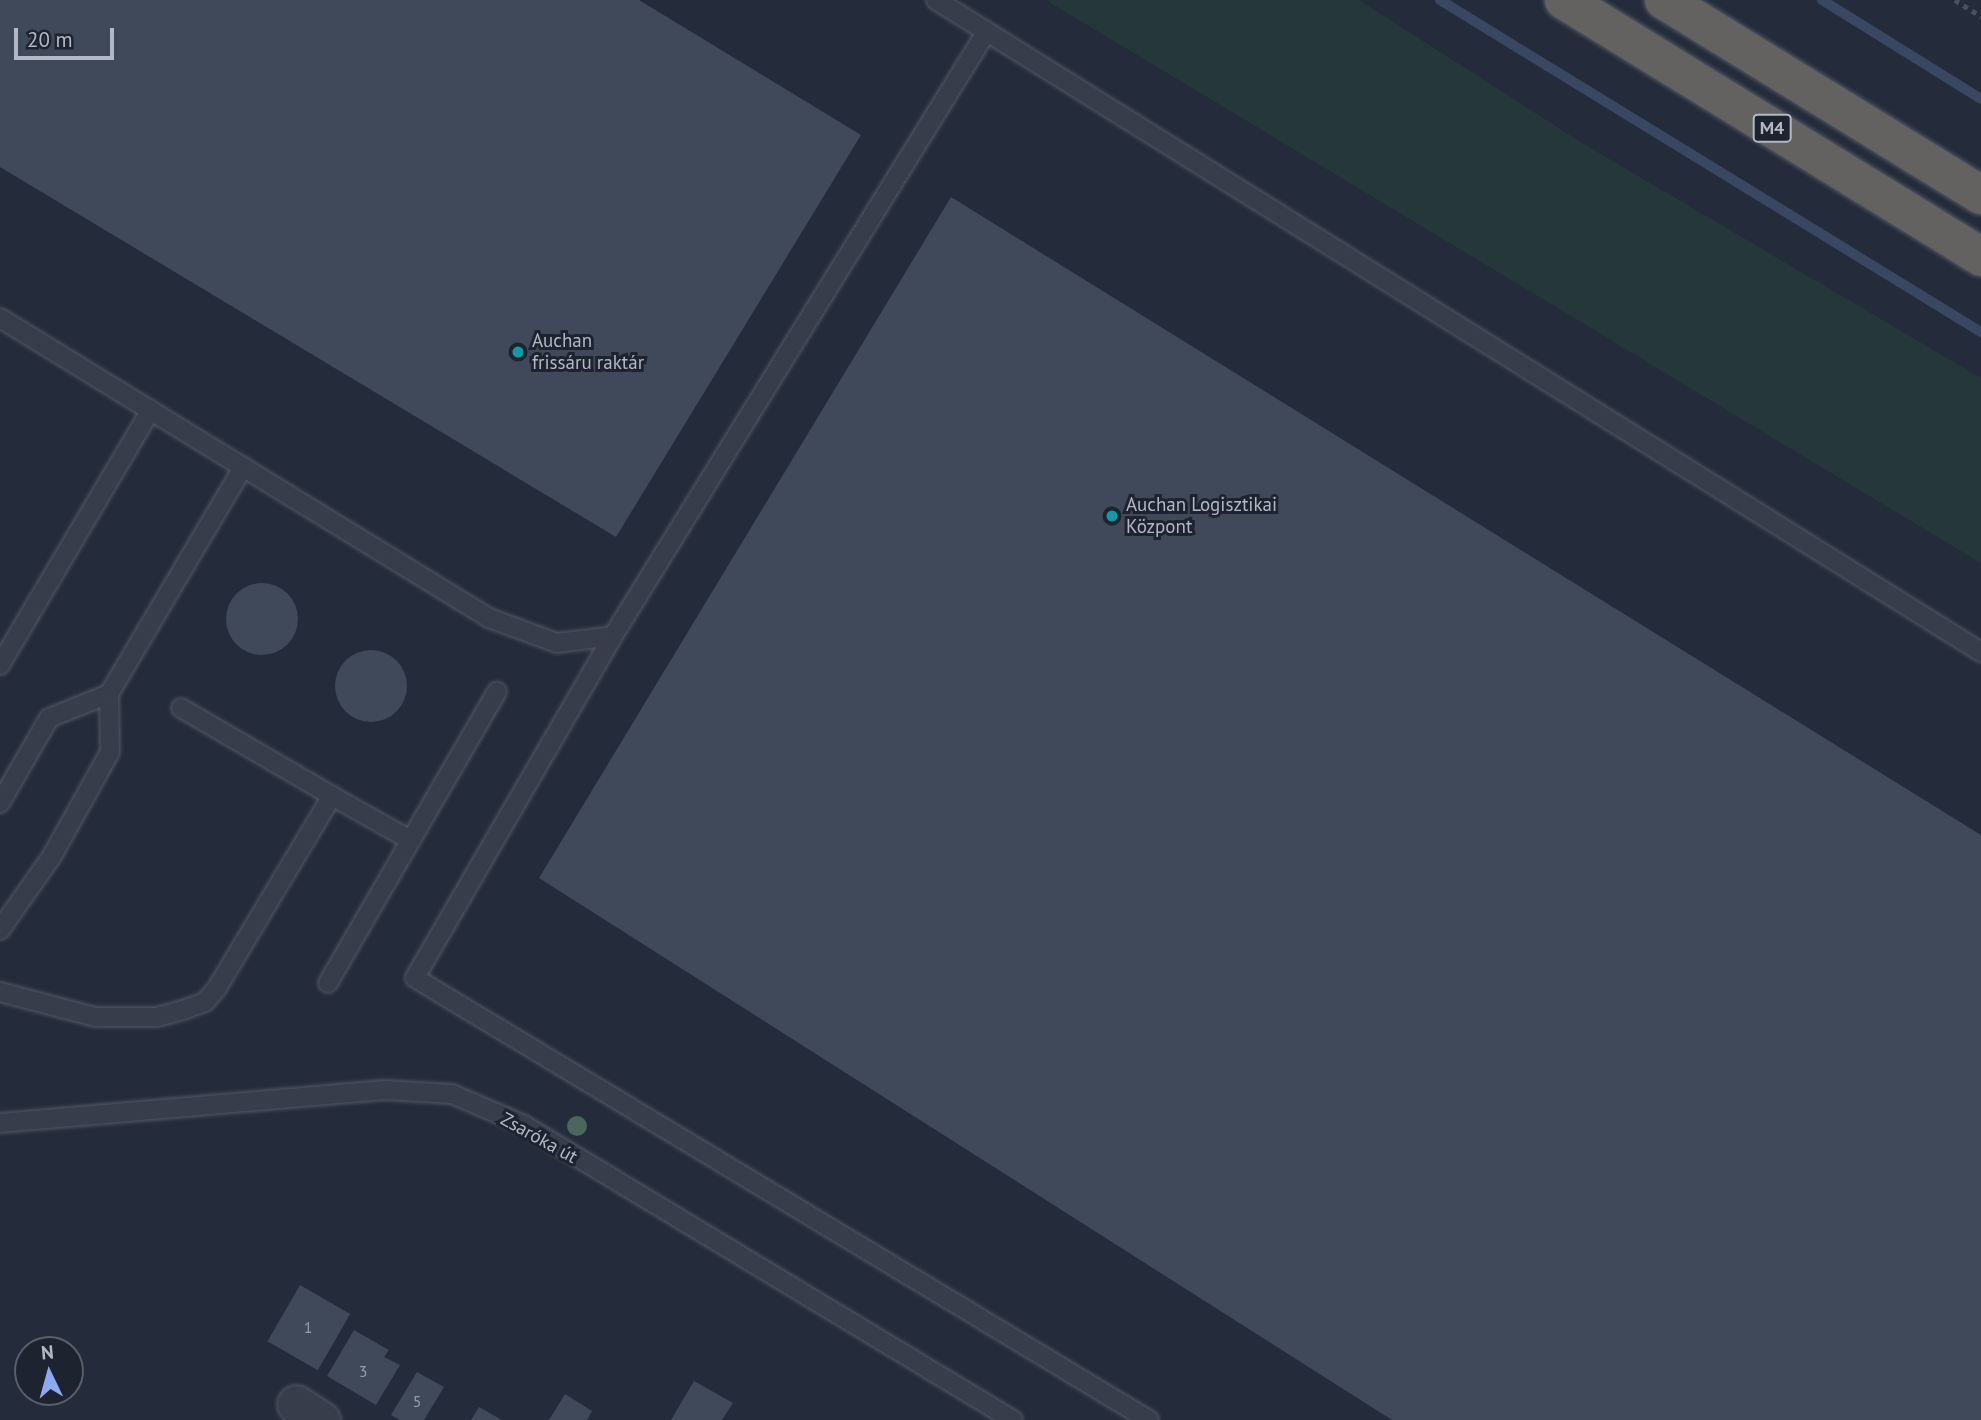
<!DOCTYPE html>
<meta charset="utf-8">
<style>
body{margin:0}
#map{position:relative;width:1981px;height:1420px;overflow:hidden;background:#242b3a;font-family:"PT Sans",sans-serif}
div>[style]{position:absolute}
.green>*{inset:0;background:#26373b}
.stream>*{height:10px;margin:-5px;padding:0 5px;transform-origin:5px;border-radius:5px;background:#3a4762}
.building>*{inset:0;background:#404959;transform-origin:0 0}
.round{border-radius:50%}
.path>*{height:4.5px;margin-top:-2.25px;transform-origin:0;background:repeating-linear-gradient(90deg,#445458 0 5px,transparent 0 10px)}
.roads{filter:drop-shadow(0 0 2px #535865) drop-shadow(0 0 2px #535865)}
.service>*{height:18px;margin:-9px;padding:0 9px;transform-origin:9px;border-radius:9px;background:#383d4b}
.minor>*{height:37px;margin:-18.5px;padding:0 18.5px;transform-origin:18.5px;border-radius:18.5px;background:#383d4b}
.trunk>*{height:38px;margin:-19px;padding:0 19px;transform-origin:19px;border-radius:19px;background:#636260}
.trees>*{width:20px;height:20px;margin:-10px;border-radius:50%;background:#4c665d}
.dots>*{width:19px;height:19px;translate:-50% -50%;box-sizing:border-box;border:4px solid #1d232f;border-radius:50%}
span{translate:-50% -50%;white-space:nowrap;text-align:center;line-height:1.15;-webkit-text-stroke:6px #1d232f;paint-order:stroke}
.number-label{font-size:16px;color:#969cab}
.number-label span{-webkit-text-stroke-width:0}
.shield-label span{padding:2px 5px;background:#1d232f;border:2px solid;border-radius:5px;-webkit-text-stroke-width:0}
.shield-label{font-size:18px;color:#b3b8c6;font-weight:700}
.poi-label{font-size:19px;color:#b3b8c6}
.left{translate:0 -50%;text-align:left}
.street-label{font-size:19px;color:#b3b8c6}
.north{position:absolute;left:14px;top:1336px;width:70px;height:70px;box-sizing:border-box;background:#1d232f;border:2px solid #595f6b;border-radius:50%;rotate:355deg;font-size:19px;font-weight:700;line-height:28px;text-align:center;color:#b3b8c6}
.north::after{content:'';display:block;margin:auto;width:24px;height:32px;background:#8da9f1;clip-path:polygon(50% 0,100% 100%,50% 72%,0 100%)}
.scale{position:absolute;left:14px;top:28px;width:100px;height:32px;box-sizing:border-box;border:4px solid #b3b8c6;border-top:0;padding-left:9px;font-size:21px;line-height:24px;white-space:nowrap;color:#b3b8c6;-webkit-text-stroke:5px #1d232f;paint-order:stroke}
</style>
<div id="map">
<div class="green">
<i style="clip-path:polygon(1046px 0,1359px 0,1582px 143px,1981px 378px,1981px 563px)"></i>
</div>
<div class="stream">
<i style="left:1440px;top:0;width:635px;rotate:31.54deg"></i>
<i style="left:1822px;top:0;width:187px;rotate:31.9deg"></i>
</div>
<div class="building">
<i style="clip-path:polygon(0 0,639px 0,861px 135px,616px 537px,0 167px)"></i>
<i style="clip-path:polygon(951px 197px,1981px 835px,1981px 1420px,1392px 1420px,539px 878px)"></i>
<i class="round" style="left:226px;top:583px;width:72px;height:72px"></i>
<i class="round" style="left:335px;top:650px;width:72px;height:72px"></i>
<i style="left:300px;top:1285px;width:58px;height:65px;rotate:30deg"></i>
<i style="clip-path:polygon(354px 1330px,389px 1350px,384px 1357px,400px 1365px,376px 1405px,327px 1376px)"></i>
<i style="clip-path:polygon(417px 1372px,444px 1387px,424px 1420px,400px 1420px,391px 1415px)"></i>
<i style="clip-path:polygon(694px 1381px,733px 1403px,722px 1420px,671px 1420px)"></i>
<i style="clip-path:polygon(565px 1394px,592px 1411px,587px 1420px,549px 1420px)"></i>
<i style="clip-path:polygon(479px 1407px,502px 1420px,471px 1420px)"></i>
</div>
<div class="path">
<i style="left:1955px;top:0;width:31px;rotate:32deg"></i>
</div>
<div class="roads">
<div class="service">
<i style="left:936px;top:0;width:1232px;rotate:31.96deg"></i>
<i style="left:0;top:318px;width:574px;rotate:31.53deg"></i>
<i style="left:489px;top:618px;width:72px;rotate:20.2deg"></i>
<i style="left:557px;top:643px;width:56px;rotate:-7.1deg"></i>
<i style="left:613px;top:636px;width:711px;rotate:-58.28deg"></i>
<i style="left:613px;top:636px;width:395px;rotate:120.1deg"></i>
<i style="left:415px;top:978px;width:857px;rotate:31.06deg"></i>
<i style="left:0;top:665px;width:296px;rotate:-59.4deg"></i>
<i style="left:181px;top:708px;width:175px;rotate:30.2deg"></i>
<i style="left:0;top:803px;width:98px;rotate:-60deg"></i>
<i style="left:49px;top:718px;width:65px;rotate:-21.8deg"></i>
<i style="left:0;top:930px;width:90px;rotate:-54.9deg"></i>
<i style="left:52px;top:856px;width:119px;rotate:-60.9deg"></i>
<i style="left:110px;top:752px;width:58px;rotate:-91deg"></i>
<i style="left:109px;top:694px;width:264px;rotate:-59.4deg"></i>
<i style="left:328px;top:983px;width:337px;rotate:-59.9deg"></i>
<i style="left:0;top:992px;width:98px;rotate:14.7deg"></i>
<i style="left:95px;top:1017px;width:62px"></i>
<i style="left:157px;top:1017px;width:27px;rotate:-15deg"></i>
<i style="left:183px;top:1010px;width:23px;rotate:-20deg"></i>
<i style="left:205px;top:1002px;width:18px;rotate:-49deg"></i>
<i style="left:217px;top:988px;width:224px;rotate:-59.1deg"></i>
<i style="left:332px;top:796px;width:90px;rotate:29.4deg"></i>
<i style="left:0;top:1123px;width:386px;rotate:-4.9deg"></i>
<i style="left:385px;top:1090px;width:67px;rotate:3.4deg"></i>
<i style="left:452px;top:1094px;width:78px;rotate:23.3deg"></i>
<i style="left:524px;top:1125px;width:571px;rotate:31.1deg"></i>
</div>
<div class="minor">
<i style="left:296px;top:1404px;width:30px;rotate:33deg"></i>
</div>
<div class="trunk">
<i style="left:1564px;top:0;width:490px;rotate:31.6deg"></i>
<i style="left:1664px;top:0;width:372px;rotate:31.6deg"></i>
</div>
</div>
<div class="trees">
<i style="left:577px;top:1126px"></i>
</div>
<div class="dots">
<i style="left:518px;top:352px;background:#0f9aa8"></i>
<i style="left:1112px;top:516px;background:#0f9aa8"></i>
</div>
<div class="number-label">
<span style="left:308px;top:1327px">1</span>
<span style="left:363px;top:1371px">3</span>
<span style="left:417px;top:1401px">5</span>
</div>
<div class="shield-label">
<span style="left:1772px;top:128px">M4</span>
</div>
<div class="poi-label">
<span class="left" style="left:532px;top:352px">Auchan<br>frissáru raktár</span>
<span class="left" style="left:1126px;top:516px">Auchan Logisztikai<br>Központ</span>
</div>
<div class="street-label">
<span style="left:539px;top:1138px;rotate:29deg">Zsaróka út</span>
</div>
<div class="north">N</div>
<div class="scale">20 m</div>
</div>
